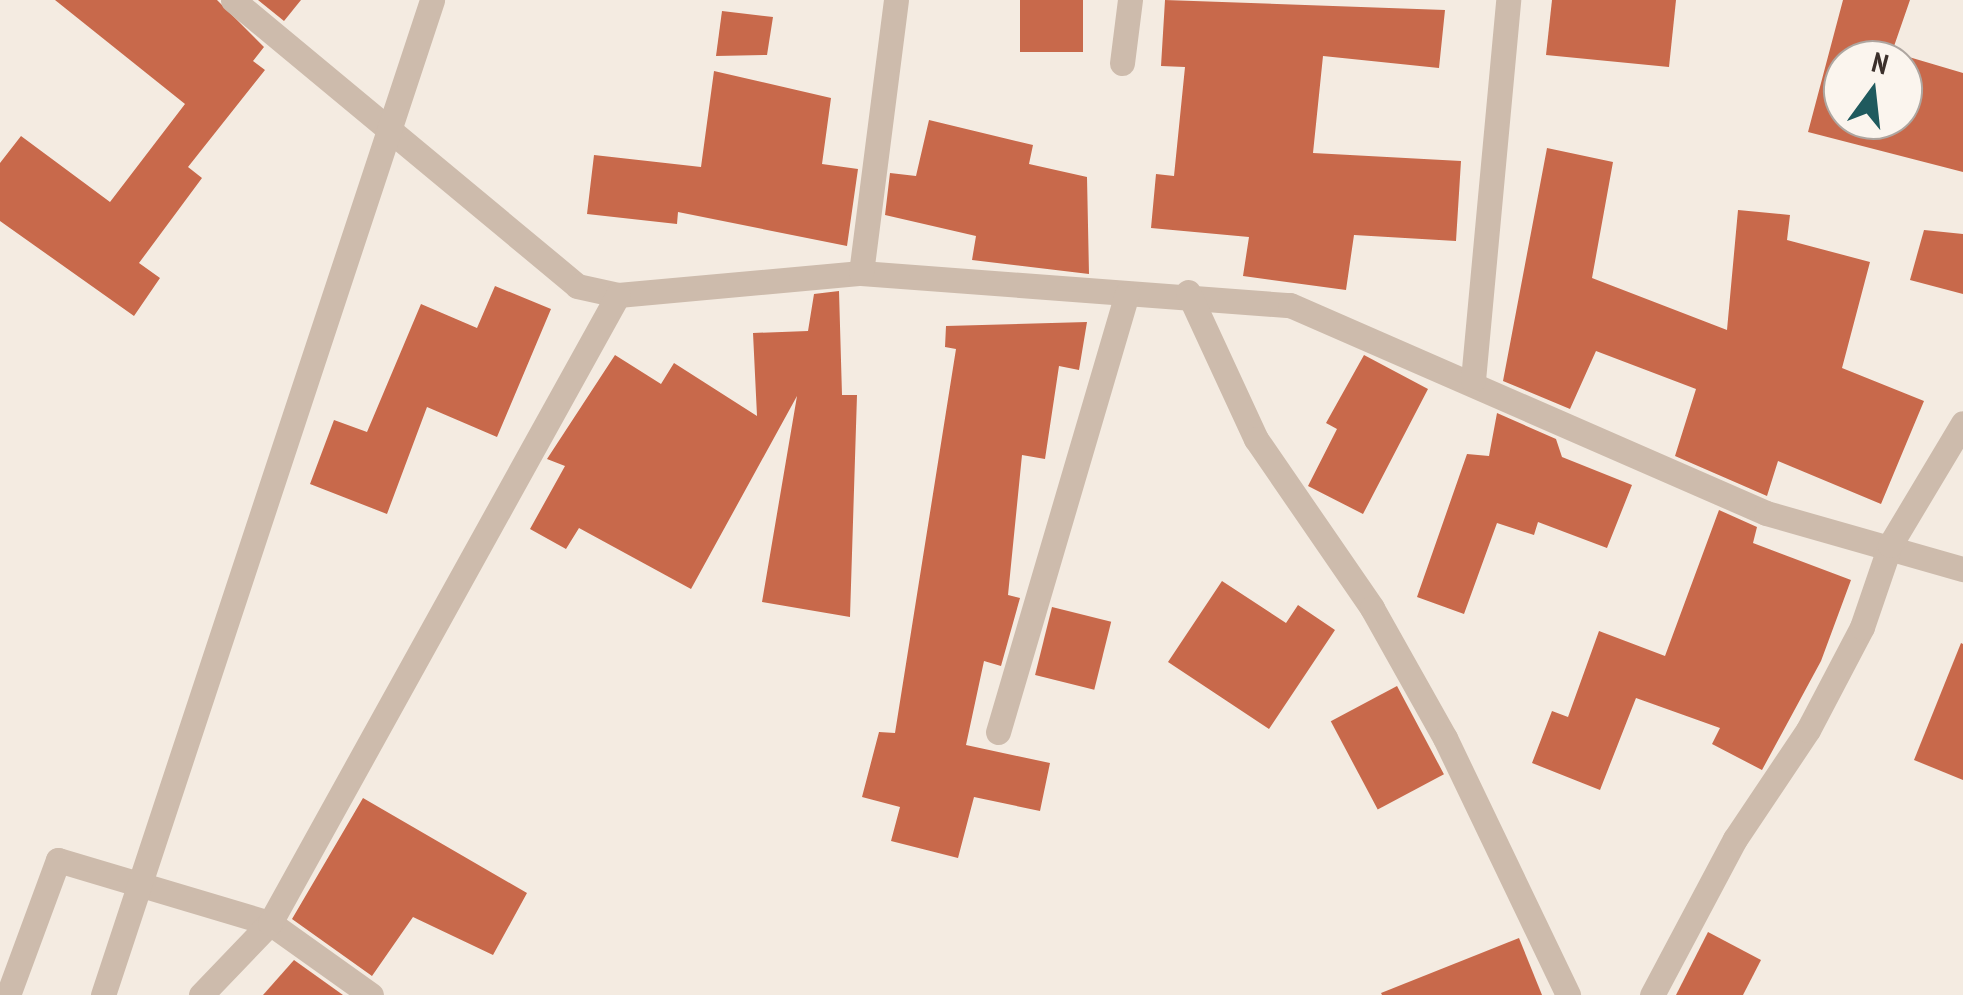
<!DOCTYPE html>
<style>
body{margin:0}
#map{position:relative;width:1963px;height:995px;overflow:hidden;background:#f4ebe1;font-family:"PT Sans Narrow",sans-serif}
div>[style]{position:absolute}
.building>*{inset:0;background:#c8694b;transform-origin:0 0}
.minor>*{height:25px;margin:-12.5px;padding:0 12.5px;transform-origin:12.5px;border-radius:12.5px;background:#cdbbac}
span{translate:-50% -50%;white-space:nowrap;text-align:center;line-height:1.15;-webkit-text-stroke:8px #fbf5ee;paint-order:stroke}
.north{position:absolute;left:1823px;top:40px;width:100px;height:100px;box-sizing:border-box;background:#fbf5ee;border:2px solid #aea6a0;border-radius:50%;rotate:15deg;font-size:28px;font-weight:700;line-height:40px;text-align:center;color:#3b302b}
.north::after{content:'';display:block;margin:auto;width:35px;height:45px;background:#1f5a5e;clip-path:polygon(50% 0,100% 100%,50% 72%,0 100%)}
</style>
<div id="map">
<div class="building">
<i style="clip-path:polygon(55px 0,217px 0,264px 47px,253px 61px,265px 70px,188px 167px,202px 178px,139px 263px,160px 278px,134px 316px,0 221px,0 163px,21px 136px,110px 202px,185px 104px)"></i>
<i style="clip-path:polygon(258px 0,301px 0,284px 21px)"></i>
<i style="left:1020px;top:0;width:63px;height:52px"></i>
<i style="clip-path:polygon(1165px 0,1445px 10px,1439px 68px,1323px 56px,1313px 153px,1461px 161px,1456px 241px,1354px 235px,1346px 290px,1243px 276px,1249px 237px,1151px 228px,1156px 174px,1174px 176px,1185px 67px,1161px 66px)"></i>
<i style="clip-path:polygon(1552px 0,1676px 0,1669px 67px,1546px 55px)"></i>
<i style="clip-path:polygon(evenodd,1843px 0,1910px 0,1892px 52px,1963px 73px,1963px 172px,1808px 132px,1843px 0,1843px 60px,1903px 60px,1903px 120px,1843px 120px,1843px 60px)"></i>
<i style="clip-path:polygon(722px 11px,773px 17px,767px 55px,716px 56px)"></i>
<i style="clip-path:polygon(714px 71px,831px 98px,822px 164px,858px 169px,847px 246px,678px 212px,677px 224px,587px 214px,594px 155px,701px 167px)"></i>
<i style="clip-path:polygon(929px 120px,1033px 145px,1029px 164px,1087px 177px,1089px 274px,972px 260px,976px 236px,885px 215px,890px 173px,916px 176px)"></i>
<i style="clip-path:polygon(1547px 148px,1613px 162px,1592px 278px,1727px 330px,1738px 210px,1790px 215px,1787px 240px,1870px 262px,1842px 368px,1924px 401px,1881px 504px,1778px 461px,1767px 496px,1675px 456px,1696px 389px,1596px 351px,1570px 409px,1503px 381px)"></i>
<i style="clip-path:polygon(1924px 230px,1963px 234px,1963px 294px,1910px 280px)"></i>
<i style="clip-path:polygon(495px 286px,551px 309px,497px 437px,427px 407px,387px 514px,310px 484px,334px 420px,367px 432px,421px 304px,477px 328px)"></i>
<i style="clip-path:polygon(839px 291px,842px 395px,857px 395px,850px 617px,762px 602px,797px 396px,691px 589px,579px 528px,566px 549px,530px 529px,565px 466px,547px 459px,615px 355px,661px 384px,674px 363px,757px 416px,753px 333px,808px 331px,814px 294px)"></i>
<i style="clip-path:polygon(1087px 322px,1079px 370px,1059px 366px,1045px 459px,1022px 455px,1008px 595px,1020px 598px,1001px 666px,984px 661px,966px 745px,1050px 763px,1040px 811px,974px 797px,958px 858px,891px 841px,900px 807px,862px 797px,879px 732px,895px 733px,956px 349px,945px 347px,946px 326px)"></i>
<i style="clip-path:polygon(1364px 355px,1428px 389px,1363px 514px,1308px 486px,1337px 429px,1326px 423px)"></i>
<i style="clip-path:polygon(1497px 413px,1556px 439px,1562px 457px,1632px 485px,1607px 548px,1538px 522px,1534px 535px,1497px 523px,1464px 614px,1417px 597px,1467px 454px,1489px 456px)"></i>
<i style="clip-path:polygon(1719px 510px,1757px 527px,1753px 543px,1851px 580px,1821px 661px,1762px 770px,1712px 744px,1720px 728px,1636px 698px,1600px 790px,1532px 763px,1552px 711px,1568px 717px,1599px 631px,1665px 656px)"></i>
<i style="clip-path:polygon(1222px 581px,1286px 623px,1298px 605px,1335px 630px,1269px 729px,1168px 662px)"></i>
<i style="left:1052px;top:607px;width:61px;height:70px;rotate:14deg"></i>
<i style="clip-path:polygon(1961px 643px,1963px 644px,1963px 780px,1914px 760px)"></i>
<i style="left:1397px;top:686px;width:100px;height:75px;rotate:62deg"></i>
<i style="clip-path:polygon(363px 798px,527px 893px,493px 955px,413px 917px,372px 976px,292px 919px)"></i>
<i style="clip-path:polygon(1708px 932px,1761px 960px,1743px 995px,1676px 995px)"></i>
<i style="clip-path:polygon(1519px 938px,1542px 995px,1382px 995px,1381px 993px)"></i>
<i style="clip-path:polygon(294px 960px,343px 995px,263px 995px)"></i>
</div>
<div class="minor">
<i style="left:233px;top:0;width:447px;rotate:39.7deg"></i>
<i style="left:577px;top:286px;width:42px;rotate:12.4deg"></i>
<i style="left:618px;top:295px;width:244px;rotate:-5.2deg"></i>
<i style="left:861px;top:273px;width:430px;rotate:4.3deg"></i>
<i style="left:1290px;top:305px;width:519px;rotate:23.6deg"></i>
<i style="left:1766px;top:513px;width:205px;rotate:15.9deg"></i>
<i style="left:1122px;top:63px;width:64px;rotate:-82.8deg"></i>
<i style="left:861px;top:273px;width:275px;rotate:-82.7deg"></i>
<i style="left:1188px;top:292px;width:162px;rotate:65.2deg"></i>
<i style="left:1256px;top:439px;width:205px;rotate:55.5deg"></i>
<i style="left:1372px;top:608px;width:149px;rotate:60.7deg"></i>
<i style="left:1445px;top:738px;width:285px;rotate:64.4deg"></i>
<i style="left:1473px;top:380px;width:382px;rotate:-84.7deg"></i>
<i style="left:998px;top:732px;width:457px;rotate:-73.6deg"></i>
<i style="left:8px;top:995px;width:144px;rotate:-69.7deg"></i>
<i style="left:58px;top:860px;width:221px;rotate:16.6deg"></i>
<i style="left:270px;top:923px;width:124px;rotate:35.5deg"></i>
<i style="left:103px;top:995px;width:1048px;rotate:-71.7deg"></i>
<i style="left:201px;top:995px;width:100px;rotate:-46.2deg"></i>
<i style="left:270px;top:923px;width:718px;rotate:-61.01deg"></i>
<i style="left:1652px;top:995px;width:177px;rotate:-62deg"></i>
<i style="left:1735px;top:839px;width:131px;rotate:-56.2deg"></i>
<i style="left:1808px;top:730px;width:116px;rotate:-62.3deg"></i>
<i style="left:1862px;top:627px;width:87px;rotate:-71.1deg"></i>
<i style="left:1890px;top:545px;width:142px;rotate:-59.1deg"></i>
</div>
<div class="north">N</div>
</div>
